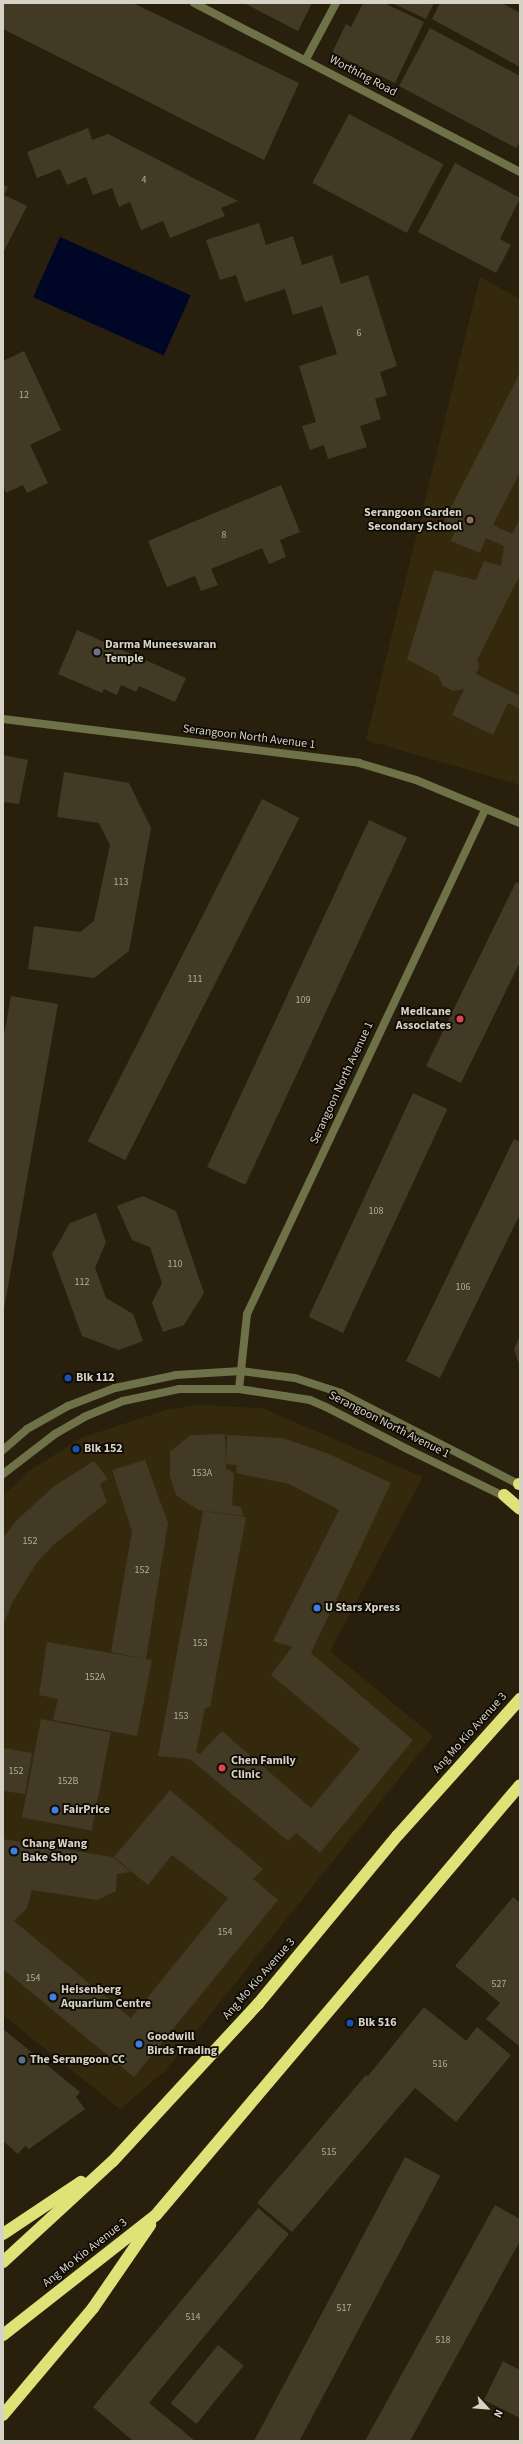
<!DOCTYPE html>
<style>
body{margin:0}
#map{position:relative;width:523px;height:2444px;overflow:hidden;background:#28200c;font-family:"Source Sans 3",sans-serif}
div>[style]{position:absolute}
.built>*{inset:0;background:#34290d}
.water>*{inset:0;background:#000626;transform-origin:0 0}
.building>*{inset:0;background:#423a25;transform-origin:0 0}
.street>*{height:8px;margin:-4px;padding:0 4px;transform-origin:4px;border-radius:4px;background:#6f7148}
.highway>*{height:12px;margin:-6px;padding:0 6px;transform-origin:6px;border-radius:6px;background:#dfe277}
.dots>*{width:11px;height:11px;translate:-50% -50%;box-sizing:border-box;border:2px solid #0e0a04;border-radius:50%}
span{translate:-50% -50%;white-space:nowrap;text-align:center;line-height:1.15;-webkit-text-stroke:3.5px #0e0a04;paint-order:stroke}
.number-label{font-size:10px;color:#b2ac9e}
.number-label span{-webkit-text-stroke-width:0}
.street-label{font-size:12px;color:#d7d2c6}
.poi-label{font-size:12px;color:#d7d2c6;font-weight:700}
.right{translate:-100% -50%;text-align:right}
.left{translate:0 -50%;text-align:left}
.frame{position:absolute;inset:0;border:4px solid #d7d2c6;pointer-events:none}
.north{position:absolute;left:467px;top:2388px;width:40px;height:40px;-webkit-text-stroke:3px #0e0a04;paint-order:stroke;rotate:116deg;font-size:11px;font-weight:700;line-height:16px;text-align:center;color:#d7d2c6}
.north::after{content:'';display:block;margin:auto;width:14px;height:18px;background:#d7d2c6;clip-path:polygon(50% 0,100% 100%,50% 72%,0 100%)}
</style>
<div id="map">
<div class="built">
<i style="clip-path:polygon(480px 277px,520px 299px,520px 785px,366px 740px)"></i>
<i style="clip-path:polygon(199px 1405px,262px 1408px,423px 1477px,330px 1651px,433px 1736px,164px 2072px,120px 2109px,3px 2015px,3px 1496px,29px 1471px,81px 1438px,169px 1409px)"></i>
</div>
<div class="water">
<i style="left:60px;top:237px;width:143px;height:66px;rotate:24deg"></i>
</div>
<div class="building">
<i style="clip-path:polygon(3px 3px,133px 3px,299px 83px,264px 160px,3px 29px)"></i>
<i style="clip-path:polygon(244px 3px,312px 3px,298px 31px)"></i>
<i style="clip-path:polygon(363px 3px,384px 3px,424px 22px,395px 83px,332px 53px,346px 24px,351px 27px)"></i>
<i style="clip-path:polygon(392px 3px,434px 3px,426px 19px)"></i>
<i style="clip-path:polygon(440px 3px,502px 3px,520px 13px,520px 67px,432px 19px)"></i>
<i style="clip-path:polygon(430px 28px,520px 76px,520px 142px,516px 148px,399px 86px)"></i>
<i style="left:349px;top:114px;width:107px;height:78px;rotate:28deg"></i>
<i style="clip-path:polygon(88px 128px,92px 140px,108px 134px,238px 201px,221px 208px,225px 216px,170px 238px,163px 221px,141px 230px,130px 202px,119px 207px,112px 188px,93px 195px,86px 177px,67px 185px,60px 169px,37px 178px,27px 152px)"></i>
<i style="clip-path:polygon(455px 163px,520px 198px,500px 239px,511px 245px,496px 273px,418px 232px)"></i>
<i style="clip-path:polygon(3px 185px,8px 187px,4px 195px,27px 206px,3px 253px)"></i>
<i style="clip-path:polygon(259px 223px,266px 245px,293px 236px,302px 265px,332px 255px,341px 284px,368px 275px,397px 366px,380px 372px,387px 395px,375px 399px,381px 419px,360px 426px,367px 447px,328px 459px,324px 445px,310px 450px,302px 426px,316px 422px,299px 366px,337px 354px,322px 306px,293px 315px,285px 289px,245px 302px,236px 275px,220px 280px,206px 240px)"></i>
<i style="clip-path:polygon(24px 351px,61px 430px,30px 445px,48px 483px,27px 493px,23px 485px,6px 493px,3px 486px,3px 361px)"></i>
<i style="clip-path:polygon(520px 373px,520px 472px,493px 525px,512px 534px,520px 518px,520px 575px,477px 660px,479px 667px,476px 674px,520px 696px,520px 709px,508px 703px,493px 735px,452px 715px,464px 689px,453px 691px,443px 686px,438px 676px,407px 659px,434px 570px,476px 580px,484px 561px,501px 566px,504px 546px,486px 538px,480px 553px,451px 541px,456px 528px,444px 521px)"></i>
<i style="clip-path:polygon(281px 485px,300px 532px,280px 540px,286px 557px,269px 564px,262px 548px,211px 569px,218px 585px,201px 591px,195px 576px,167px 587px,148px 541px)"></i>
<i style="clip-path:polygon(77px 630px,186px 678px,175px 702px,139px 686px,136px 692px,121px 685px,117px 695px,104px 689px,102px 693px,58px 674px)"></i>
<i style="clip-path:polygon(3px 755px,28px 760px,19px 804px,3px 802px)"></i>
<i style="clip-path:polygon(64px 772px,129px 783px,151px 828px,129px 951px,94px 978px,28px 969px,34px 926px,80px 932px,94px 921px,110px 845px,99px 823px,57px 817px)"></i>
<i style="left:262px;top:799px;width:42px;height:384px;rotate:27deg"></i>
<i style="left:369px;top:820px;width:42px;height:383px;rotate:25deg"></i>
<i style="clip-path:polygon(516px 882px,520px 884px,520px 962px,461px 1083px,426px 1066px)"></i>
<i style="clip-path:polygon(11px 996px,58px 1004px,4px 1309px,3px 1040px)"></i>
<i style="left:413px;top:1093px;width:38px;height:247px;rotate:25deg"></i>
<i style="clip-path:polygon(514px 1139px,520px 1142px,520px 1214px,440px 1378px,406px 1361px)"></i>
<i style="clip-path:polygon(143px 1196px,176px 1211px,204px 1293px,184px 1325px,163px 1332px,152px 1303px,162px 1283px,150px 1247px,132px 1240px,117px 1206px)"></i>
<i style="clip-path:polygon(96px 1213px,106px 1242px,95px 1268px,106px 1298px,133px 1314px,143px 1341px,119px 1350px,82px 1336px,52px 1254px,70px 1223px)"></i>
<i style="clip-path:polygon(520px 1336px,520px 1367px,514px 1349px)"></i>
<i style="clip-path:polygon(225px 1434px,226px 1469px,234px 1473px,232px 1505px,241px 1507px,243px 1516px,198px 1510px,176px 1495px,170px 1476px,170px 1452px,190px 1435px)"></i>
<i style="clip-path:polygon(227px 1435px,283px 1438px,329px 1454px,391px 1483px,311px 1653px,413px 1740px,320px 1853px,296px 1833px,288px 1841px,190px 1759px,158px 1756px,203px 1511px,246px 1517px,210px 1707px,205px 1708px,196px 1752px,200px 1754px,222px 1731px,311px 1808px,360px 1749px,271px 1675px,292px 1647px,273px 1641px,339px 1510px,289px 1484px,236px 1473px,237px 1465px,226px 1464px)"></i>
<i style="clip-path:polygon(145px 1460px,168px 1523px,146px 1659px,111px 1652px,132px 1531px,112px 1470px)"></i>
<i style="clip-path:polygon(94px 1461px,108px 1479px,100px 1484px,107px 1502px,52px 1546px,36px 1564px,12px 1603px,3px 1626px,3px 1538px,16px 1521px,53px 1487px)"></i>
<i style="clip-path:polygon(47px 1642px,152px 1660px,137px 1736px,53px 1720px,58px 1699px,39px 1695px)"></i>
<i style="left:41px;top:1719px;width:71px;height:100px;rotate:11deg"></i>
<i style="clip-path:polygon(3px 1748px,32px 1753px,25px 1794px,3px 1791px)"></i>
<i style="clip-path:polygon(170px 1790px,263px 1869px,253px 1879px,278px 1900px,134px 2077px,3px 1969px,3px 1839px,112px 1857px,131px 1872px,117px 1874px,116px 1891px,97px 1900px,32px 1890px,27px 1908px,14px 1921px,131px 2018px,228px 1898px,172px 1855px,148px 1885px,114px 1857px)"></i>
<i style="clip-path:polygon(513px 1897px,520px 1903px,519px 2046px,486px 2019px,500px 2003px,455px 1966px)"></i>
<i style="clip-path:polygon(424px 2007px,466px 2041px,477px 2027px,511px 2055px,456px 2122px,415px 2088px,292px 2232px,257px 2203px,366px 2075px,368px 2076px)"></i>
<i style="clip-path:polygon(3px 2029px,80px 2092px,76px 2097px,85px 2109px,29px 2149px,25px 2146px,18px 2154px,3px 2141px)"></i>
<i style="left:405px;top:2157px;width:40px;height:324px;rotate:28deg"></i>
<i style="clip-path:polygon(495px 2205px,520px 2219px,520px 2241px,410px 2441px,365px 2441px)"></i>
<i style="clip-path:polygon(258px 2208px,289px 2234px,149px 2403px,195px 2441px,133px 2441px,93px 2407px)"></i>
<i style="left:218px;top:2345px;width:33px;height:75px;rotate:39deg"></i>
<i style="clip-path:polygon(503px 2361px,520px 2370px,520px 2418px,484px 2400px)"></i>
</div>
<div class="street">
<i style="left:194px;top:3px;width:367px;rotate:27.4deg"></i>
<i style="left:306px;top:59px;width:64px;rotate:-61.8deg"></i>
<i style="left:3px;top:719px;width:359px;rotate:7deg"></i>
<i style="left:359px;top:763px;width:59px;rotate:16.6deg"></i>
<i style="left:416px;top:780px;width:113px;rotate:22.5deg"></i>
<i style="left:239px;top:1389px;width:75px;rotate:-83.9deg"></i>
<i style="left:247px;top:1314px;width:557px;rotate:-64.72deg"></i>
<i style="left:3px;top:1450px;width:32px;rotate:-41deg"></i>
<i style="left:27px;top:1429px;width:47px;rotate:-29.3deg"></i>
<i style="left:68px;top:1406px;width:50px;rotate:-21deg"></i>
<i style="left:115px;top:1388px;width:62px;rotate:-12deg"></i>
<i style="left:176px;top:1375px;width:65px;rotate:-3.5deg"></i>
<i style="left:241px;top:1371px;width:54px;rotate:7.4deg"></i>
<i style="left:295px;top:1378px;width:48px;rotate:18.1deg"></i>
<i style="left:341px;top:1393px;width:201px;rotate:27.2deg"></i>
<i style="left:3px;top:1474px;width:66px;rotate:-37.6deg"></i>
<i style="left:55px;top:1434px;width:34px;rotate:-30deg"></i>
<i style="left:84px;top:1417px;width:42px;rotate:-22.3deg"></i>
<i style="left:123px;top:1401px;width:57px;rotate:-12.1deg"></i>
<i style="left:179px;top:1389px;width:60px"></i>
<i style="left:239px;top:1389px;width:72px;rotate:8.8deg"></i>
<i style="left:310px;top:1400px;width:17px;rotate:24deg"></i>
<i style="left:326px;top:1407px;width:93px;rotate:27.4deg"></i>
<i style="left:409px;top:1450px;width:110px;rotate:25.9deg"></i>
</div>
<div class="highway">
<i style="left:519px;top:1484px;width:1px"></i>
<i style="left:504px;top:1495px;width:21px;rotate:41deg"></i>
<i style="left:3px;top:2234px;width:94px;rotate:-33.7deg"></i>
<i style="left:3px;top:2262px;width:149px;rotate:-42.6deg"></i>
<i style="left:113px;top:2161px;width:214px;rotate:-47.3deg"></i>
<i style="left:258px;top:2004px;width:219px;rotate:-50.4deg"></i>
<i style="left:398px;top:1835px;width:183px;rotate:-48.1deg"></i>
<i style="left:3px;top:2335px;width:194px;rotate:-38.1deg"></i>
<i style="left:156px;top:2215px;width:563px;rotate:-49.75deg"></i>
<i style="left:3px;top:2415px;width:140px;rotate:-49.9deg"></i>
<i style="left:93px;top:2308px;width:101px;rotate:-55.5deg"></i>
</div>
<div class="dots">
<i style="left:470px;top:520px;background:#8d6e63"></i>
<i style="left:97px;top:652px;background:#6b7280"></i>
<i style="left:460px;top:1019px;background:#e0444e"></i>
<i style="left:68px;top:1378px;background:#1a4fb4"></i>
<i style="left:76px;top:1449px;background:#1a4fb4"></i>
<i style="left:317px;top:1608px;background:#3f7fe0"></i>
<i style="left:222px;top:1768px;background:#e0444e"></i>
<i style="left:55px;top:1810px;background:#3f7fe0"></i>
<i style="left:14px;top:1851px;background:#3f7fe0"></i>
<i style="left:53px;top:1997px;background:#3f7fe0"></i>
<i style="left:350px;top:2023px;background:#1a4fb4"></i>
<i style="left:139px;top:2044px;background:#3f7fe0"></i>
<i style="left:22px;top:2060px;background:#5c6f8a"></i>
</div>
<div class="number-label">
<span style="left:144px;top:181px">4</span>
<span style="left:359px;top:334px">6</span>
<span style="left:24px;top:396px">12</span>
<span style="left:224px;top:536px">8</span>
<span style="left:121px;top:883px">113</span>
<span style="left:195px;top:980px">111</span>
<span style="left:303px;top:1001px">109</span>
<span style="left:376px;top:1212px">108</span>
<span style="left:175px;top:1265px">110</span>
<span style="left:82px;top:1283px">112</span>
<span style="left:463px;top:1288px">106</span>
<span style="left:202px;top:1474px">153A</span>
<span style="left:30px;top:1542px">152</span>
<span style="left:142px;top:1571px">152</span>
<span style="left:200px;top:1644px">153</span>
<span style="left:95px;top:1678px">152A</span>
<span style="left:181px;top:1717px">153</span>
<span style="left:16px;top:1772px">152</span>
<span style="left:68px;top:1782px">152B</span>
<span style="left:225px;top:1933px">154</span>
<span style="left:33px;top:1979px">154</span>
<span style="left:499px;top:1985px">527</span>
<span style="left:440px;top:2065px">516</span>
<span style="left:329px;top:2153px">515</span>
<span style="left:344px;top:2309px">517</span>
<span style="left:193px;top:2318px">514</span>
<span style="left:443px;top:2341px">518</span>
</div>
<div class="street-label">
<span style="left:363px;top:76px;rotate:28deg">Worthing Road</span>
<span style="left:249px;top:737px;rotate:7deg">Serangoon North Avenue 1</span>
<span style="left:342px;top:1083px;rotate:-65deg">Serangoon North Avenue 1</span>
<span style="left:389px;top:1425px;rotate:27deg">Serangoon North Avenue 1</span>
<span style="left:470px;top:1733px;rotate:-48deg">Ang Mo Kio Avenue 3</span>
<span style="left:259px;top:1979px;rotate:-49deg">Ang Mo Kio Avenue 3</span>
<span style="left:85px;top:2253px;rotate:-38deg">Ang Mo Kio Avenue 3</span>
</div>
<div class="poi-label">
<span class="right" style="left:462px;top:520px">Serangoon Garden<br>Secondary School</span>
<span class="left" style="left:105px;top:652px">Darma Muneeswaran<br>Temple</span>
<span class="right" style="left:451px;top:1019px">Medicane<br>Associates</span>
<span class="left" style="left:76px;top:1378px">Blk 112</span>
<span class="left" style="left:84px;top:1449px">Blk 152</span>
<span class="left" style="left:325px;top:1608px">U Stars Xpress</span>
<span class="left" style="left:231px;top:1768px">Chen Family<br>Clinic</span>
<span class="left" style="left:63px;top:1810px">FairPrice</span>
<span class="left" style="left:22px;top:1851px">Chang Wang<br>Bake Shop</span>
<span class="left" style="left:61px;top:1997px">Heisenberg<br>Aquarium Centre</span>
<span class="left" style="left:358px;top:2023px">Blk 516</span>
<span class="left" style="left:147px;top:2044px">Goodwill<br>Birds Trading</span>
<span class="left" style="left:30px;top:2060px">The Serangoon CC</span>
</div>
<div class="frame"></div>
<div class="north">N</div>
</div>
